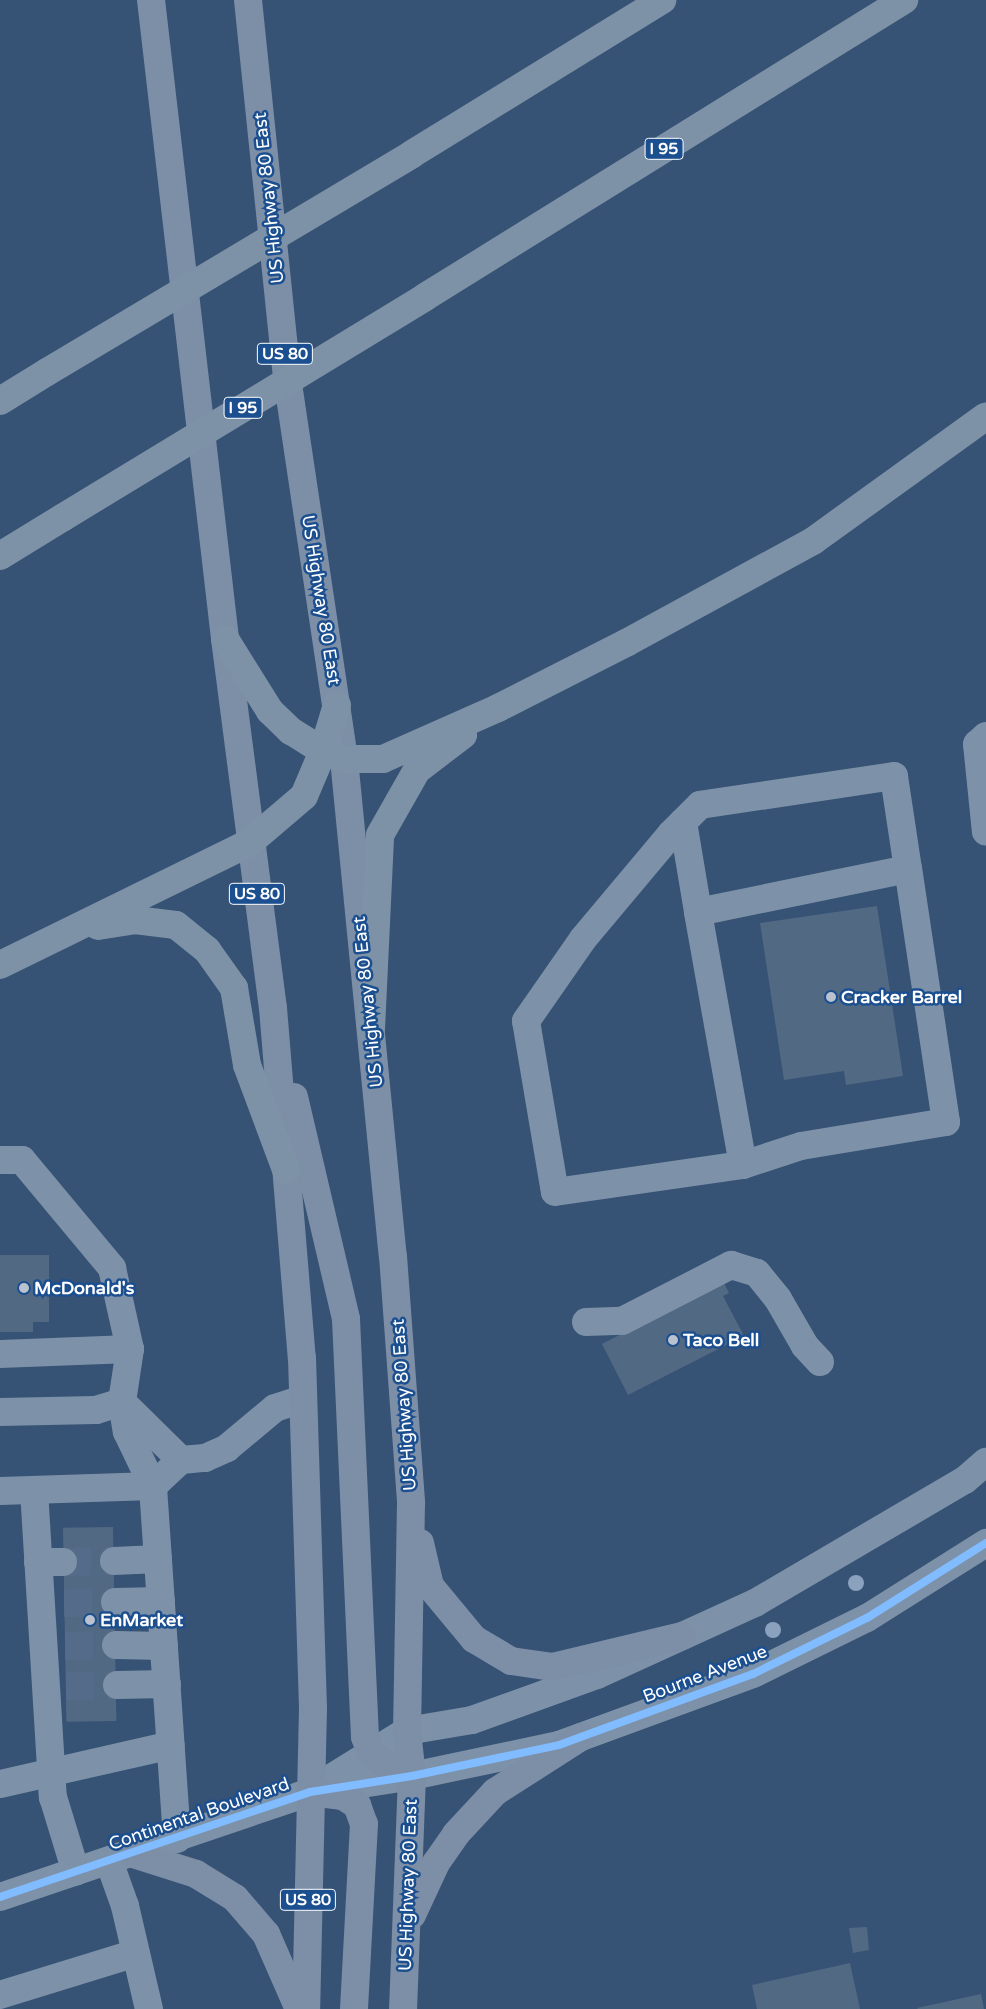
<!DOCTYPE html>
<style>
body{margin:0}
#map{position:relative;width:986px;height:2009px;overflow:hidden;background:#365274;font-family:"Varela Round",sans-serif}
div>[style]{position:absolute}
.building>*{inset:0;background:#526984;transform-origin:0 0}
.minor-tunnel>*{height:28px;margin-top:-14px;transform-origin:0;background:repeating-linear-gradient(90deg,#546c89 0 28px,transparent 0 42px)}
.minor>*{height:28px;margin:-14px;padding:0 14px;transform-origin:14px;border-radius:14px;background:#7d92a8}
.major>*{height:28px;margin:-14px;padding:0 14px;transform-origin:14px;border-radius:14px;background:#7d8ea7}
.highway>*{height:28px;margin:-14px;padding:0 14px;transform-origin:14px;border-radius:14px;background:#7e92a7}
.highway-bridge>*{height:28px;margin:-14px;padding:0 14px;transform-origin:14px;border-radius:14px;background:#7e92a7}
.cycleway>*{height:8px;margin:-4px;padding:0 4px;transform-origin:4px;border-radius:4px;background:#80bcff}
.trees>*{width:16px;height:16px;margin:-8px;border-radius:50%;background:#8aa2be}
.dots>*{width:14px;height:14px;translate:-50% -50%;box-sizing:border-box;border:2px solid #1b4f8f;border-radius:50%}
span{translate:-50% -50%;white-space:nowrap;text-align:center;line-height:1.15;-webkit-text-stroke:5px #1b4f8f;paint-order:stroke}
.shield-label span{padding:1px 4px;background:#1b4f8f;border:1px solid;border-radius:4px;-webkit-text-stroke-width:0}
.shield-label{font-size:16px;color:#fff;font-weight:700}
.street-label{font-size:18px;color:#fff}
.poi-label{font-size:18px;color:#fff;font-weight:700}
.left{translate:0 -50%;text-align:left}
</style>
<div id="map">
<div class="building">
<i style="clip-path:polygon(877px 906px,903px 1076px,846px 1085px,844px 1071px,784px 1080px,760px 923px)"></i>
<i style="clip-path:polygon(0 1255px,49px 1255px,49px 1322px,33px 1322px,33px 1332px,0 1332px)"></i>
<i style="clip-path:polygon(723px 1281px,729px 1293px,723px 1296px,744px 1336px,628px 1395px,602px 1344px)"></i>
<i style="left:113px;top:1527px;width:194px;height:50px;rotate:89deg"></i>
<i style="clip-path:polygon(867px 1927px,869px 1950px,853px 1953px,849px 1928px)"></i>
<i style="clip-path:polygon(850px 1963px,860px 2009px,757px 2009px,752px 1985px)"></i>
<i style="clip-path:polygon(981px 1994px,984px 2009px,918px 2009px,917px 2008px)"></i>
</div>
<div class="minor-tunnel">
<i style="left:63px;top:1562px;width:51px;rotate:-1.1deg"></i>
<i style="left:64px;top:1603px;width:51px;rotate:-1.1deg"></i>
<i style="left:65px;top:1646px;width:51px;rotate:-1.1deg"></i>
<i style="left:66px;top:1686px;width:51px;rotate:-1.1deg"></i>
</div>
<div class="minor">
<i style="left:986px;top:736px;width:12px;rotate:138deg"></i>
<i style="left:977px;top:744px;width:88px;rotate:84.2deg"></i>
<i style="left:683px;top:822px;width:91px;rotate:80.5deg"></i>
<i style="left:0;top:1160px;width:22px"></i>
<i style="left:22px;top:1160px;width:141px;rotate:50.2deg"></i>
<i style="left:112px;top:1268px;width:83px;rotate:77.5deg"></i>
<i style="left:130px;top:1349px;width:54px;rotate:98.6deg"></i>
<i style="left:122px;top:1402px;width:83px;rotate:44.5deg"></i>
<i style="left:743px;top:1165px;width:257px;rotate:-100.1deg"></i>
<i style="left:698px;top:912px;width:214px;rotate:-11.6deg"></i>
<i style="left:908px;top:869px;width:94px;rotate:-98.6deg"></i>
<i style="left:894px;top:776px;width:196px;rotate:171.5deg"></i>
<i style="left:700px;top:805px;width:41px;rotate:135deg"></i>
<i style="left:671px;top:834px;width:137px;rotate:130deg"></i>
<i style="left:583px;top:939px;width:100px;rotate:124.8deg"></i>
<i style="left:526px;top:1021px;width:173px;rotate:80.4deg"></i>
<i style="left:555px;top:1192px;width:190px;rotate:-8.2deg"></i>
<i style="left:743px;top:1165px;width:61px;rotate:-18.1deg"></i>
<i style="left:801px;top:1146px;width:147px;rotate:-9.4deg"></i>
<i style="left:946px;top:1122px;width:256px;rotate:-98.5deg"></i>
<i style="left:586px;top:1322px;width:36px;rotate:-2deg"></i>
<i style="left:622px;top:1321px;width:123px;rotate:-27.2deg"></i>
<i style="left:731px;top:1265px;width:27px;rotate:17deg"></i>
<i style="left:757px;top:1273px;width:33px;rotate:51deg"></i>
<i style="left:778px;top:1299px;width:54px;rotate:60.1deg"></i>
<i style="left:805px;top:1346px;width:22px;rotate:47deg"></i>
<i style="left:0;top:1354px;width:130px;rotate:-2.2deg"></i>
<i style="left:0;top:1412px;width:96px;rotate:-1.2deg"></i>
<i style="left:96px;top:1410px;width:27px;rotate:-17deg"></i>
<i style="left:122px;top:1402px;width:30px;rotate:81deg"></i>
<i style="left:127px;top:1432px;width:60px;rotate:64.3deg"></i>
<i style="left:153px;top:1486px;width:153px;rotate:178.1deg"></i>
<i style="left:34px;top:1490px;width:308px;rotate:86.5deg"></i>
<i style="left:53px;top:1797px;width:78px;rotate:73deg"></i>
<i style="left:114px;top:1561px;width:44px;rotate:-2.6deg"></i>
<i style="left:38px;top:1562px;width:25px"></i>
<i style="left:115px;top:1602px;width:46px;rotate:-1.2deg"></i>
<i style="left:116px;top:1645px;width:48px;rotate:1.2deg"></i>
<i style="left:117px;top:1685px;width:50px;rotate:-1.1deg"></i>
<i style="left:0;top:1784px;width:175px;rotate:-12.8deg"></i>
<i style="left:320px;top:1785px;width:102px;rotate:-31.8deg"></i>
<i style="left:407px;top:1731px;width:66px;rotate:-9.6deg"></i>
<i style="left:472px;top:1720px;width:133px;rotate:-19.8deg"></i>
<i style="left:597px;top:1675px;width:174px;rotate:-24.5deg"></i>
<i style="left:755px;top:1603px;width:243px;rotate:-30.4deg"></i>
<i style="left:965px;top:1480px;width:28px;rotate:-41deg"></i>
<i style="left:177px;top:1839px;width:354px;rotate:-93.9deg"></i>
<i style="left:153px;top:1486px;width:38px;rotate:-43deg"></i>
<i style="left:181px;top:1460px;width:24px;rotate:-5deg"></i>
<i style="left:205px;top:1458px;width:24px;rotate:-24deg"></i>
<i style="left:227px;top:1448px;width:62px;rotate:-39.8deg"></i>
<i style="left:275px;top:1408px;width:29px;rotate:-18deg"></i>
<i style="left:109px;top:1861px;width:48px;rotate:70.4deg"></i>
<i style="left:125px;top:1906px;width:106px;rotate:76.9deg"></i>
<i style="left:0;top:1897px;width:327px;rotate:-18.7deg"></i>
<i style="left:310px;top:1792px;width:103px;rotate:-8.9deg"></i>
<i style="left:412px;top:1776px;width:150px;rotate:-11.9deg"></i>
<i style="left:559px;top:1745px;width:207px;rotate:-20.1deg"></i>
<i style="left:753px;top:1674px;width:127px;rotate:-26.2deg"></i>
<i style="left:867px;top:1618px;width:141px;rotate:-32.2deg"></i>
<i style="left:0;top:1995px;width:142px;rotate:-17.2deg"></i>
</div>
<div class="major">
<i style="left:151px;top:0;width:643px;rotate:83.39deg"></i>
<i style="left:225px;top:639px;width:372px;rotate:82.6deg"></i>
<i style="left:273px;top:1008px;width:351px;rotate:85.3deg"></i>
<i style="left:302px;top:1358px;width:350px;rotate:88.2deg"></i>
<i style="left:313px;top:1708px;width:301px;rotate:91.3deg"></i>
<i style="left:248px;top:0;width:379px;rotate:84.1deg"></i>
<i style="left:287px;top:377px;width:386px;rotate:81.5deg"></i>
<i style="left:344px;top:759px;width:499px;rotate:84.4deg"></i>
<i style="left:393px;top:1256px;width:248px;rotate:85.8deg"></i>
<i style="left:411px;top:1503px;width:228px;rotate:91deg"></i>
<i style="left:407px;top:1731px;width:45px;rotate:83.7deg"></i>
<i style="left:412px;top:1776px;width:233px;rotate:92.2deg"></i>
<i style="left:294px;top:1097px;width:228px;rotate:76.8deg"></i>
<i style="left:346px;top:1319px;width:418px;rotate:87.4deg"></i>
<i style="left:365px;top:1737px;width:17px;rotate:69deg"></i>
<i style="left:371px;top:1753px;width:25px;rotate:37deg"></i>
<i style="left:391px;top:1768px;width:22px;rotate:21deg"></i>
<i style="left:420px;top:1543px;width:44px;rotate:76.9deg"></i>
<i style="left:430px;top:1586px;width:69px;rotate:50.3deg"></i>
<i style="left:474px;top:1639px;width:43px;rotate:30.7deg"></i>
<i style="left:511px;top:1661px;width:41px;rotate:8.3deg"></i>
<i style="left:552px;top:1667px;width:134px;rotate:-13.4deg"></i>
<i style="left:310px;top:1792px;width:33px;rotate:7deg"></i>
<i style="left:343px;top:1796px;width:17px;rotate:33deg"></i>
<i style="left:357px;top:1805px;width:20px;rotate:70deg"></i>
<i style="left:364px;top:1824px;width:185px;rotate:93.1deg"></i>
<i style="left:133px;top:1854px;width:66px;rotate:17.6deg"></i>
<i style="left:196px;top:1874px;width:46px;rotate:31.6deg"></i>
<i style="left:235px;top:1898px;width:48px;rotate:49.3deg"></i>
<i style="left:266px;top:1934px;width:82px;rotate:66.3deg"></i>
<i style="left:412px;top:1915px;width:57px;rotate:-65.2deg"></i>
<i style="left:436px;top:1863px;width:35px;rotate:-55deg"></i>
<i style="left:456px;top:1834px;width:57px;rotate:-47.1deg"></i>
<i style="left:495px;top:1792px;width:102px;rotate:-32.6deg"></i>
</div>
<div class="highway">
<i style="left:412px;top:154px;width:294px;rotate:-31.6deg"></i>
<i style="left:425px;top:297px;width:564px;rotate:-31.8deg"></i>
<i style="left:0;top:401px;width:55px;rotate:-31.7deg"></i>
<i style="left:0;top:556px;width:73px;rotate:-31.5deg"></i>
<i style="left:225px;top:639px;width:85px;rotate:58deg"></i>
<i style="left:270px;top:711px;width:29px;rotate:44deg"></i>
<i style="left:291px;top:731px;width:38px;rotate:32deg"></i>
<i style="left:323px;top:751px;width:22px;rotate:21deg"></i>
<i style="left:344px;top:759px;width:39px"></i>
<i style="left:383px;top:759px;width:126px;rotate:-23.9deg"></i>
<i style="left:498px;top:708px;width:144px;rotate:-26.9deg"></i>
<i style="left:626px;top:643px;width:213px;rotate:-28.6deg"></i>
<i style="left:813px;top:541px;width:213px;rotate:-35.8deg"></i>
<i style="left:98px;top:926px;width:37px;rotate:-9deg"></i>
<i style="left:135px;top:920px;width:41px;rotate:7deg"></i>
<i style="left:176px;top:925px;width:40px;rotate:39deg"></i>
<i style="left:207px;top:950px;width:47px;rotate:54.6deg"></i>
<i style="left:234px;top:988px;width:78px;rotate:80.4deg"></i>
<i style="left:247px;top:1065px;width:112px;rotate:69.6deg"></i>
<i style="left:0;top:965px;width:277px;rotate:-26.1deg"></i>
<i style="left:249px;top:843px;width:72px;rotate:-40.5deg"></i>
<i style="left:304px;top:796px;width:49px;rotate:-67.1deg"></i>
<i style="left:323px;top:751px;width:48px;rotate:-73.1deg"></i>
<i style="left:371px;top:1029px;width:194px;rotate:-87.3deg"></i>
<i style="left:380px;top:835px;width:75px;rotate:-60.4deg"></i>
<i style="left:417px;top:770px;width:58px;rotate:-37.3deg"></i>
</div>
<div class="highway-bridge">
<i style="left:47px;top:372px;width:425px;rotate:-30.8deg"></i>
<i style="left:62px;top:518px;width:425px;rotate:-31.3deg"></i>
</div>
<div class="cycleway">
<i style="left:0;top:1897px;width:327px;rotate:-18.7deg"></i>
<i style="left:310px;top:1792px;width:103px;rotate:-8.9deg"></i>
<i style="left:412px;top:1776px;width:150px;rotate:-11.9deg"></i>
<i style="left:559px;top:1745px;width:207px;rotate:-20.1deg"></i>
<i style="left:753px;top:1674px;width:127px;rotate:-26.2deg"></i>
<i style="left:867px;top:1618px;width:141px;rotate:-32.2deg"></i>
</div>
<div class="trees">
<i style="left:856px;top:1583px"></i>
<i style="left:773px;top:1630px"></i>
</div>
<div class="dots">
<i style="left:831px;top:997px;background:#b9c2ce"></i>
<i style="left:24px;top:1288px;background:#b9c2ce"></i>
<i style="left:673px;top:1340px;background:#b9c2ce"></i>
<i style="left:90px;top:1620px;background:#b9c2ce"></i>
</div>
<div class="shield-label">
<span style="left:664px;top:149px">I 95</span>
<span style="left:285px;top:354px">US 80</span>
<span style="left:243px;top:408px">I 95</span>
<span style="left:257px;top:894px">US 80</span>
<span style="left:308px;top:1900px">US 80</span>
</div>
<div class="street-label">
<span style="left:269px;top:198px;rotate:-96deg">US Highway 80 East</span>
<span style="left:321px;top:600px;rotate:81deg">US Highway 80 East</span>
<span style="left:368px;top:1002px;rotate:-96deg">US Highway 80 East</span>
<span style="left:404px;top:1405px;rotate:-94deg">US Highway 80 East</span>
<span style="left:705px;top:1674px;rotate:-21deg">Bourne Avenue</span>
<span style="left:199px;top:1814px;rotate:-19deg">Continental Boulevard</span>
<span style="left:408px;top:1885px;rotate:-88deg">US Highway 80 East</span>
</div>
<div class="poi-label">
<span class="left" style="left:841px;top:997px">Cracker Barrel</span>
<span class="left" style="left:34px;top:1288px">McDonald's</span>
<span class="left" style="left:683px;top:1340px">Taco Bell</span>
<span class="left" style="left:100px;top:1620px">EnMarket</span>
</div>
</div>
